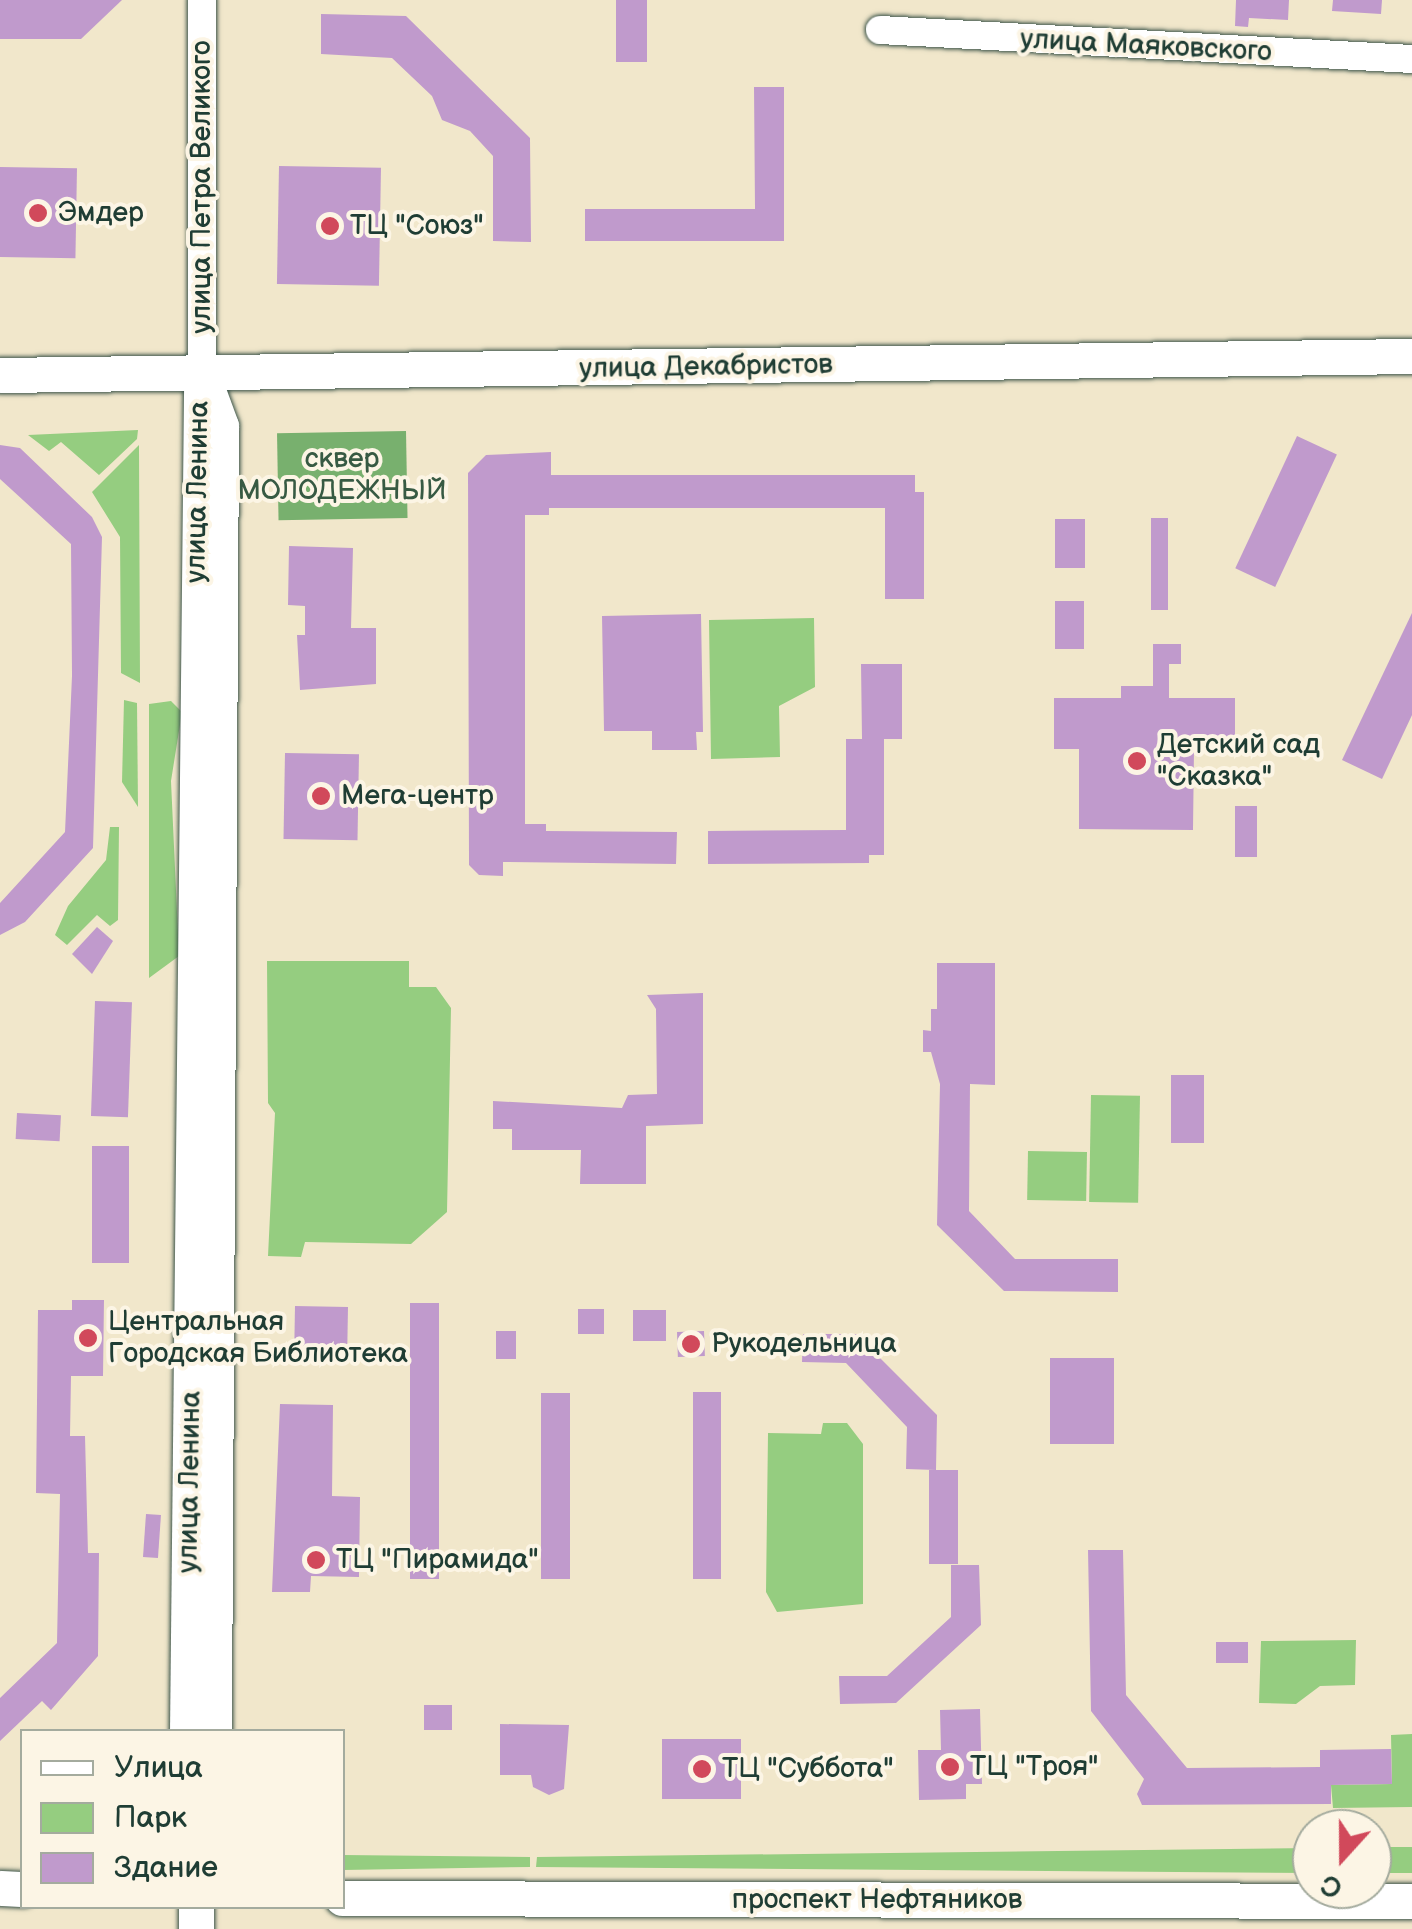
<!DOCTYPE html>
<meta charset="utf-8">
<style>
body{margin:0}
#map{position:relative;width:1412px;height:1929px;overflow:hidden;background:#f1e7cb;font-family:"Balsamiq Sans",sans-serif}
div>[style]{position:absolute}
.green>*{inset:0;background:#95cd80;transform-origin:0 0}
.forest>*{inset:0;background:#78b06e;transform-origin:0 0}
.building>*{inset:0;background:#c09acc;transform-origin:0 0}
.roads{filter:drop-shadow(0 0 2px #3e564b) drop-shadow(0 0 2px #3e564b)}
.minor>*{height:28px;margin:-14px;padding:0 14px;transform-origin:14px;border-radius:14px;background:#fff}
.major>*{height:35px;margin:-17.5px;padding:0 17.5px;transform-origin:17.5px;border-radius:17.5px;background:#fff}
.dots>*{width:28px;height:28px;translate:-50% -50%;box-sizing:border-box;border:5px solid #fcf5e5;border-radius:50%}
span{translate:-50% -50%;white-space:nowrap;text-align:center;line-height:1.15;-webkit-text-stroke:8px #fcf5e5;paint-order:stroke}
.street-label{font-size:28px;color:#1f3d34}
.poi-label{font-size:28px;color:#1f3d34}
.left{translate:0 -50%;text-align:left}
.park-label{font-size:28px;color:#375a43}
.legend{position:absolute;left:20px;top:1729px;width:325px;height:180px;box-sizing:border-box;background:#fcf5e5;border:2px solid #a4ab9e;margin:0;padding:12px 18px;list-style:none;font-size:30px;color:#1f3d34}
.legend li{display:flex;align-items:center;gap:20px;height:50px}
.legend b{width:50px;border:2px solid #a4ab9e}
.north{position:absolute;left:1292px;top:1809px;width:100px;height:100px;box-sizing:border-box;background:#fcf5e5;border:2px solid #a4ab9e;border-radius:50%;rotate:201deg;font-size:28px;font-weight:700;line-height:40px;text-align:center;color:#1f3d34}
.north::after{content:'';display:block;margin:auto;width:35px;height:45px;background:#d1495b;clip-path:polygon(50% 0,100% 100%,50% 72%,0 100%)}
</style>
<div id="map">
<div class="green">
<i style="clip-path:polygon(138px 430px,137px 439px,99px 475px,61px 442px,49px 451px,28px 435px)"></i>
<i style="clip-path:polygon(139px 445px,140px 683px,121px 673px,120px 537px,92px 492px)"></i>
<i style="clip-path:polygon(814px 618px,815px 687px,779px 706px,780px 757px,711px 759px,709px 620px)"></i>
<i style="clip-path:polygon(124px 700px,137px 703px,138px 807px,122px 782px)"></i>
<i style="clip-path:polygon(171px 701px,182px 712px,171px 781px,179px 956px,149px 978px,149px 704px)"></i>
<i style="clip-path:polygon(110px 827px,119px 827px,118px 920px,110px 926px,97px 915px,67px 945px,55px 935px,68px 906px,106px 860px)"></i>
<i style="clip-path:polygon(267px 961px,409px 961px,409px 987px,436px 987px,451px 1008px,447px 1212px,411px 1244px,305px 1242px,301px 1257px,268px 1256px,275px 1113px,268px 1103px)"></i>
<i style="left:1091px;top:1095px;width:49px;height:107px;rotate:1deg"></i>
<i style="left:1028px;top:1151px;width:59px;height:49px;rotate:1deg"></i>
<i style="clip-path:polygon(823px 1423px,847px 1423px,863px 1444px,863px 1604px,777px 1612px,766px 1592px,768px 1433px,821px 1434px)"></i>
<i style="clip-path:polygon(1356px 1640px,1355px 1685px,1320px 1686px,1296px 1704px,1259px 1703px,1261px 1641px)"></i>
<i style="clip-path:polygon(1412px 1734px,1412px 1807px,1333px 1808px,1331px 1785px,1392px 1784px,1391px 1735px)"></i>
<i style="left:1412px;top:1847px;width:26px;height:40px;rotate:90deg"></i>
<i style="clip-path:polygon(1312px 1848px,1312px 1873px,536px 1867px,537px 1857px)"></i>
<i style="clip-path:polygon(343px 1855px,530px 1857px,530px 1867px,343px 1870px)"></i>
</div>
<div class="forest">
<i style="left:406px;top:431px;width:87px;height:129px;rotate:89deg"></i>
</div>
<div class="building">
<i style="clip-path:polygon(0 0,122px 0,81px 39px,0 39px)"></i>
<i style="left:616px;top:0;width:31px;height:62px"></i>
<i style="clip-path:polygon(1236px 0,1289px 0,1288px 20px,1249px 18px,1248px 27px,1235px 26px)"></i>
<i style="clip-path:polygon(1333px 0,1382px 0,1381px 14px,1332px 11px)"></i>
<i style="clip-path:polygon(321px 14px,406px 16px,530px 138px,531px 242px,493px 241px,493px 156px,470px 131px,442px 120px,432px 96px,392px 58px,321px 54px)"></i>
<i style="clip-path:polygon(754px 87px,784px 87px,784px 241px,585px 241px,585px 209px,755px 209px)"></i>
<i style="left:279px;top:166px;width:102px;height:118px;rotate:1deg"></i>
<i style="left:0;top:167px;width:77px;height:90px;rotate:1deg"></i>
<i style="left:1297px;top:436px;width:44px;height:146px;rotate:25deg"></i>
<i style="clip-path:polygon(0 445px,20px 448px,92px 517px,102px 537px,93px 848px,25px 922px,0 935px,0 903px,65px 832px,72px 676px,71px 544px,0 479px)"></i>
<i style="clip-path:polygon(551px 452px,551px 475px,915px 475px,915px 492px,924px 492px,924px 599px,885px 599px,885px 508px,549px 508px,549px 515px,525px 515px,525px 824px,546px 824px,546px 831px,677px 832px,676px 864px,503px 862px,503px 876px,479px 875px,469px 865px,468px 473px,486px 455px)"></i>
<i style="left:1151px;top:518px;width:17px;height:92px"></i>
<i style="left:1055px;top:519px;width:30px;height:49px"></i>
<i style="clip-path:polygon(289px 546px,353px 548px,351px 628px,376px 628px,376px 684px,300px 690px,297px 635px,305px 635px,305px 606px,288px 605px)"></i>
<i style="left:1055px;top:601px;width:29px;height:48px"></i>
<i style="clip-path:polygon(1412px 613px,1412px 715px,1382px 779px,1342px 760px)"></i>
<i style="clip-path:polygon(701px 614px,703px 732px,696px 732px,697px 750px,652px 750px,652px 731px,604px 731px,602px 616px)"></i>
<i style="clip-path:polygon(1153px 644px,1181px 644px,1181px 664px,1169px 664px,1169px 698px,1235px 698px,1235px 750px,1194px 750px,1193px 830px,1079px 829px,1079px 749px,1054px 749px,1054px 698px,1121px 698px,1121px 686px,1153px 686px)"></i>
<i style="clip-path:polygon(861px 664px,902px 664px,902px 739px,884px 739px,884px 855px,869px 855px,869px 863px,708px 864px,708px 831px,846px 830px,846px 739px,862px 739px)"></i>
<i style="left:285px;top:753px;width:74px;height:86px;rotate:1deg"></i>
<i style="left:1235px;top:806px;width:22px;height:51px"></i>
<i style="clip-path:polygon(97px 927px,113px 941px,92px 974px,72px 954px)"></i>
<i style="clip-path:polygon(937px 963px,995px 963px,995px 1085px,970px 1084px,969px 1211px,1015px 1259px,1118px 1259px,1118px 1292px,1004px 1291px,937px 1225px,940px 1084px,931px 1052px,923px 1052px,923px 1030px,931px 1031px,931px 1009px,937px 1009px)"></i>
<i style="clip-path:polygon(703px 993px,703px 1124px,646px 1126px,646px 1184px,580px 1184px,581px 1150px,512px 1150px,512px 1129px,493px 1129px,493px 1101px,622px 1108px,628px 1095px,657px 1094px,656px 1009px,647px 995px)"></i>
<i style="left:95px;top:1001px;width:37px;height:115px;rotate:2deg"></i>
<i style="left:1171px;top:1075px;width:33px;height:68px"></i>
<i style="left:17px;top:1113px;width:44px;height:26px;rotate:3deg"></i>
<i style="left:92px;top:1146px;width:37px;height:117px"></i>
<i style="clip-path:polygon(72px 1300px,104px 1300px,103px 1376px,71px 1376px,70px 1436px,85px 1436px,88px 1553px,99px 1553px,98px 1656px,51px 1710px,42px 1701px,0 1741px,0 1698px,57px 1643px,60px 1494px,36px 1493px,38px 1310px,72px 1310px)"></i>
<i style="left:410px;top:1303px;width:29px;height:276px"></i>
<i style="left:295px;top:1306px;width:53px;height:48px;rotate:1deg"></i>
<i style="left:578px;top:1309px;width:26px;height:25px"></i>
<i style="left:633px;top:1310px;width:33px;height:31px"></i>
<i style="left:496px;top:1331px;width:20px;height:28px"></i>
<i style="left:704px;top:1331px;width:25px;height:27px;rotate:88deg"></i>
<i style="clip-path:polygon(803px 1334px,856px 1334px,937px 1415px,936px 1470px,906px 1469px,907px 1427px,846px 1363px,802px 1362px)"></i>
<i style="left:1050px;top:1358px;width:64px;height:86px"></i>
<i style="left:693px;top:1392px;width:28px;height:187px"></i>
<i style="left:541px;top:1393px;width:29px;height:186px"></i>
<i style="clip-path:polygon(280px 1404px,333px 1405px,332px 1496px,360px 1497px,359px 1577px,311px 1576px,310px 1592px,272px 1592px)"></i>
<i style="left:929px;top:1470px;width:29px;height:94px"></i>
<i style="left:146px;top:1514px;width:15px;height:43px;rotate:4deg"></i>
<i style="clip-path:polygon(1088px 1550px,1123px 1550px,1126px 1695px,1187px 1768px,1320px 1767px,1320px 1750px,1391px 1749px,1392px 1784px,1331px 1785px,1331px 1804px,1142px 1805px,1137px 1794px,1144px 1779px,1091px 1711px)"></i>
<i style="clip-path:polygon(951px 1565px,979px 1565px,981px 1625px,896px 1703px,840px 1704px,839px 1676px,887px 1676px,951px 1617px)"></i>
<i style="left:1216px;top:1642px;width:32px;height:21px"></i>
<i style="left:452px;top:1705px;width:25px;height:28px;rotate:90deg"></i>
<i style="clip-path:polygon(980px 1709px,982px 1784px,966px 1784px,966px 1799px,919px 1800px,918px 1750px,941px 1750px,940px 1710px)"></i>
<i style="clip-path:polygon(500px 1724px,569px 1725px,564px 1789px,549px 1795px,533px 1787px,531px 1775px,500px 1775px)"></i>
<i style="left:662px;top:1739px;width:79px;height:60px"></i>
</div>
<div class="roads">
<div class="minor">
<i style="left:202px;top:0;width:374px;rotate:90deg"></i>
<i style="left:880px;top:30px;width:533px;rotate:3.12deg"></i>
</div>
<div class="major">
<i style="left:202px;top:374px;width:55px;rotate:69.9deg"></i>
<i style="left:221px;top:426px;width:1306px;rotate:90.31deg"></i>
<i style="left:0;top:375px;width:1412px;rotate:-0.77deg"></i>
<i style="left:187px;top:1732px;width:1347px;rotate:-89.4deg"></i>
<i style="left:0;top:1888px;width:22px;rotate:3deg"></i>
<i style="left:342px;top:1898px;width:1070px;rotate:0.16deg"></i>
<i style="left:196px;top:1906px;width:23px;rotate:90deg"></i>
</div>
</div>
<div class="dots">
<i style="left:38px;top:213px;background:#d1495b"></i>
<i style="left:330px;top:226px;background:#d1495b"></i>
<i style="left:1137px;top:761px;background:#d1495b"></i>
<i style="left:321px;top:796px;background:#d1495b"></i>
<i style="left:88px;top:1338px;background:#d1495b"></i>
<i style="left:691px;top:1344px;background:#d1495b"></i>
<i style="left:316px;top:1560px;background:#d1495b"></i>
<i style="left:950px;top:1767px;background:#d1495b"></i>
<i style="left:702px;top:1769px;background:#d1495b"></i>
</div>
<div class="street-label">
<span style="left:1146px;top:46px;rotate:3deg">улица Маяковского</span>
<span style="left:202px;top:187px;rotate:-90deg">улица Петра Великого</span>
<span style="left:706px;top:367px;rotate:-1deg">улица Декабристов</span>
<span style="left:198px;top:492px;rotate:-89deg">улица Ленина</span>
<span style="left:190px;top:1482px;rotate:-89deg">улица Ленина</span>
<span style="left:877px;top:1900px">проспект Нефтяников</span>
</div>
<div class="poi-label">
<span class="left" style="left:58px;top:213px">Эмдер</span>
<span class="left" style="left:350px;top:226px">ТЦ "Союз"</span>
<span class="left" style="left:1157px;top:761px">Детский сад<br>"Сказка"</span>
<span class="left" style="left:341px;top:796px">Мега-центр</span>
<span class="left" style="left:108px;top:1338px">Центральная<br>Городская Библиотека</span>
<span class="left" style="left:711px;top:1344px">Рукодельница</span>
<span class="left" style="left:336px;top:1560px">ТЦ "Пирамида"</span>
<span class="left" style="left:970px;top:1767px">ТЦ "Троя"</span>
<span class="left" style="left:722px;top:1769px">ТЦ "Суббота"</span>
</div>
<div class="park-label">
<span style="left:342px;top:475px">сквер<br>МОЛОДЕЖНЫЙ</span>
</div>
<ul class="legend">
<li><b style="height:12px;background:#fff"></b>Улица</li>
<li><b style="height:28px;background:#95cd80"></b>Парк</li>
<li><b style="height:28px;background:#c09acc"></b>Здание</li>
</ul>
<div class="north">С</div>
</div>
